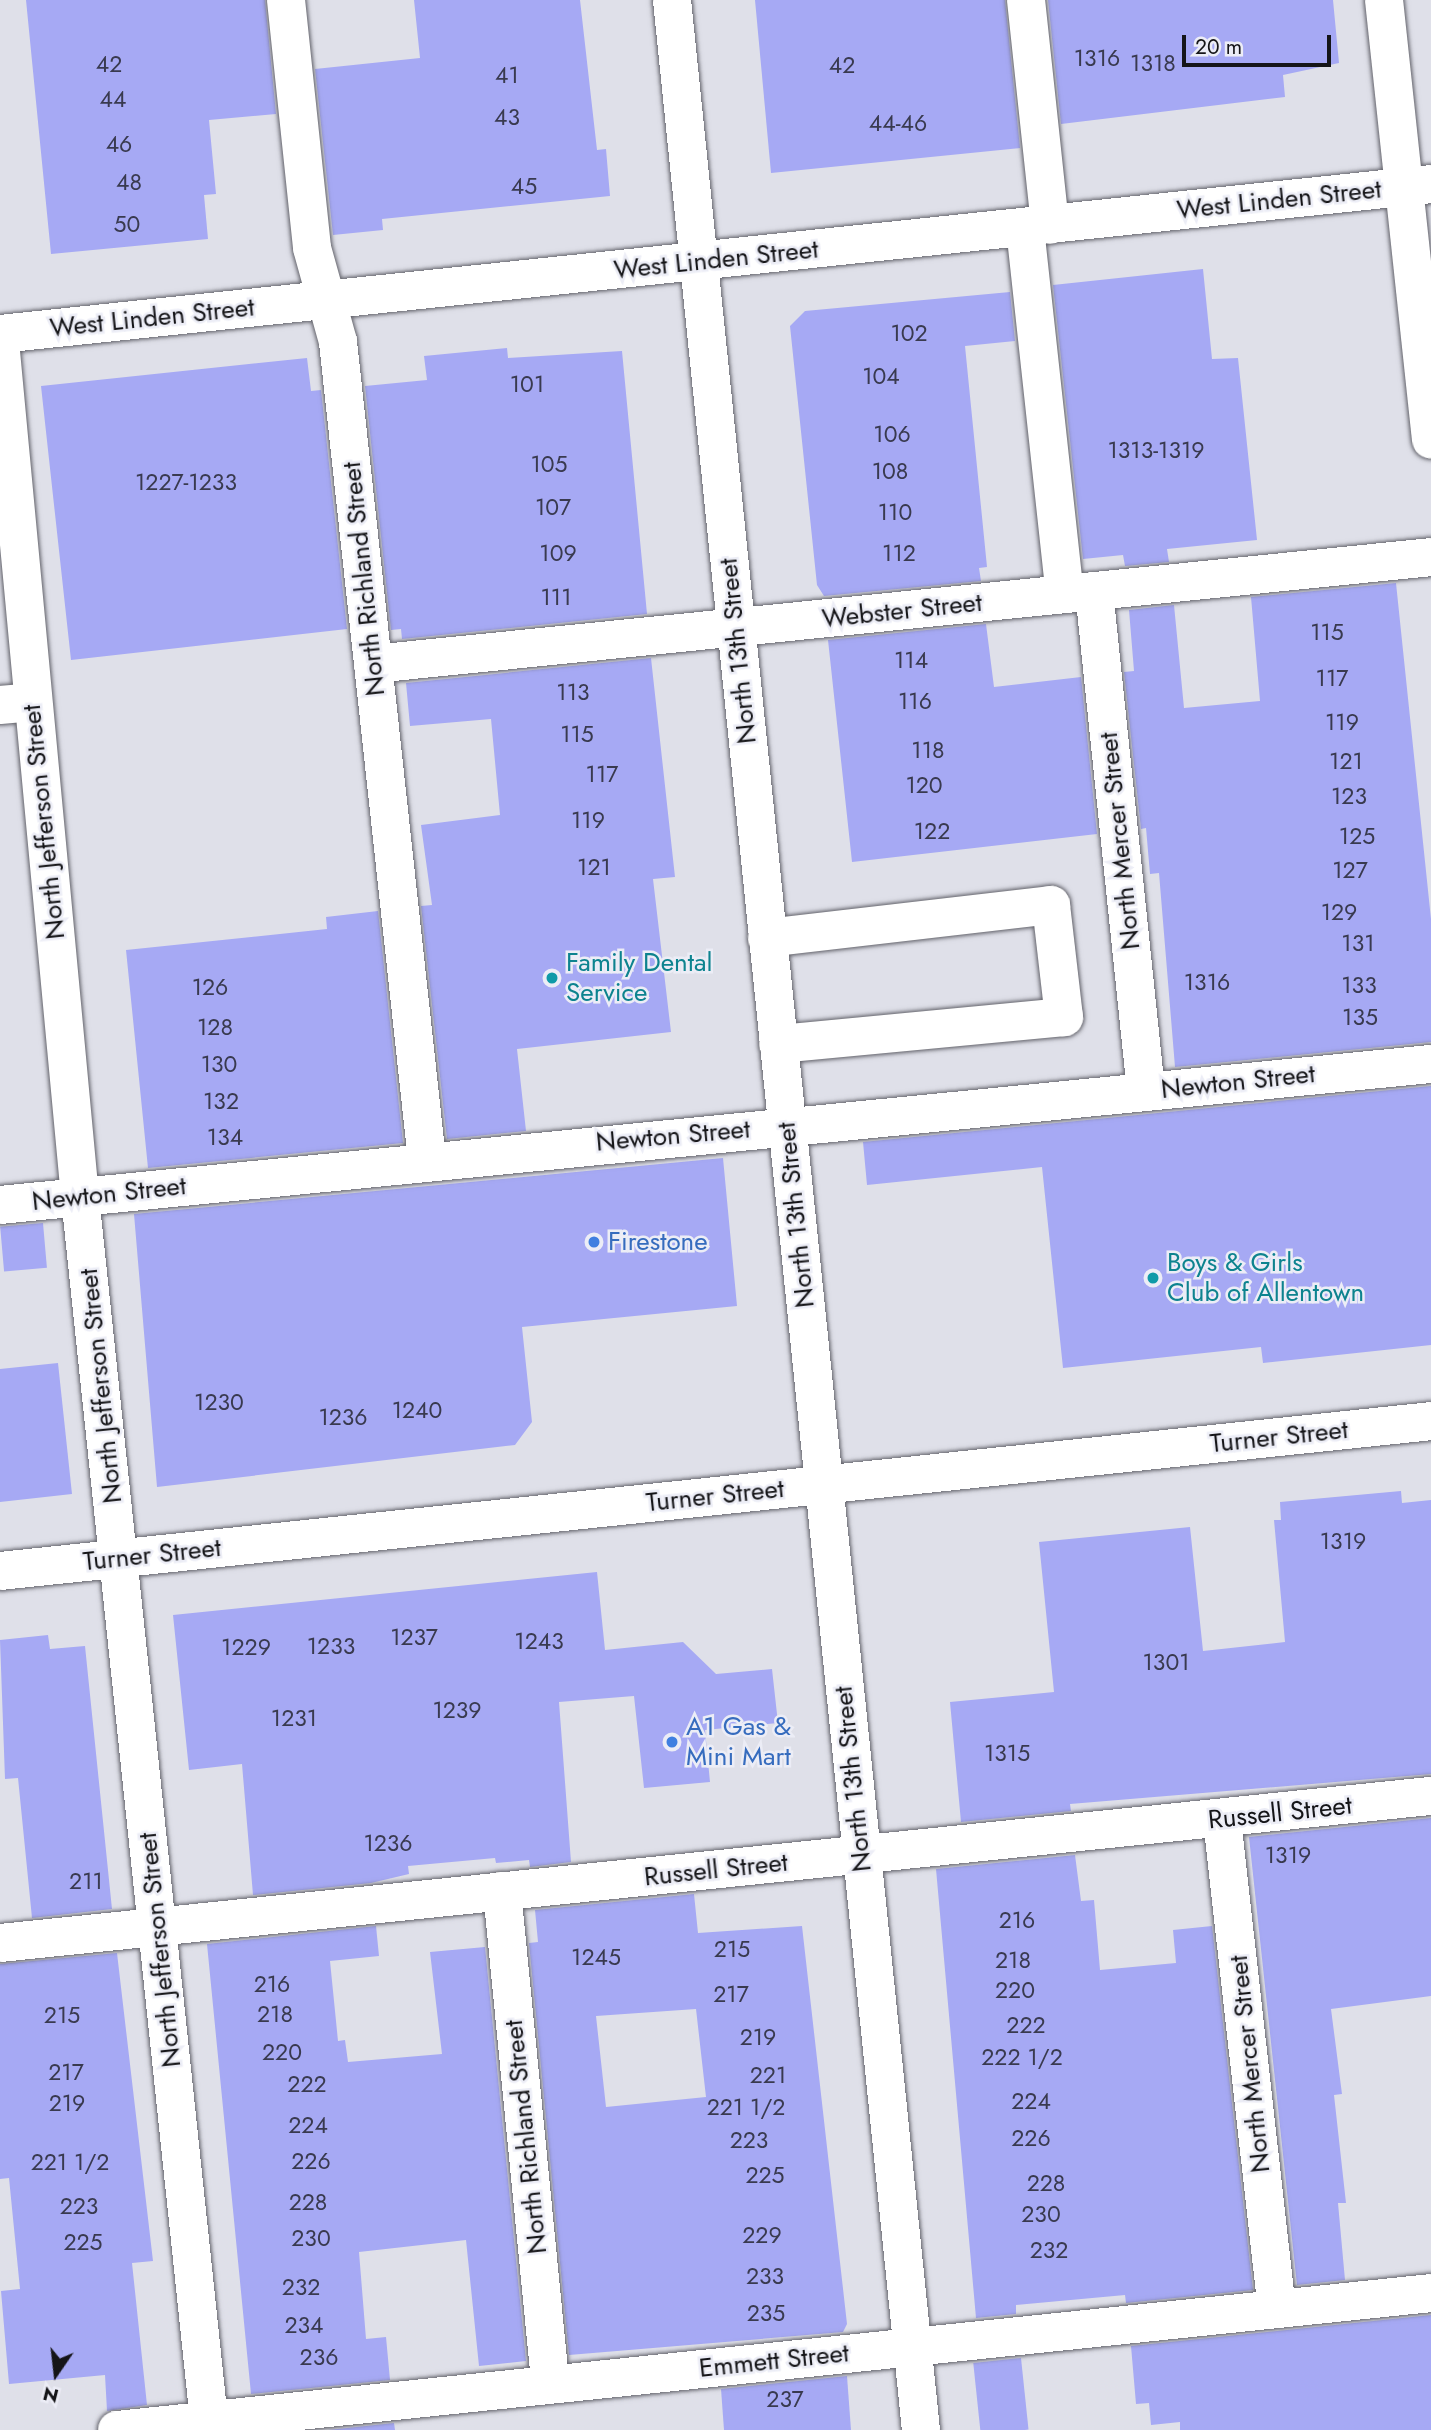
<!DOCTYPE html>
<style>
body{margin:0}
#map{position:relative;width:1431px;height:2430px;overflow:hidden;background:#dfe0e9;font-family:Jost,sans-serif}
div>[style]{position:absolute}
.building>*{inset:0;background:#a6a9f4;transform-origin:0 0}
.roads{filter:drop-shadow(0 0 2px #63636b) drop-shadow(0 0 2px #63636b)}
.minor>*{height:38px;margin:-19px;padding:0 19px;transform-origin:19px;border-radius:19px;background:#fff}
.dots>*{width:19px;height:19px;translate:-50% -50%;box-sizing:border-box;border:4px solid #ecedf6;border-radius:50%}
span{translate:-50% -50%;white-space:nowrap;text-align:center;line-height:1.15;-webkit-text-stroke:5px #ecedf6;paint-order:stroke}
.number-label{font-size:23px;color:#393a4f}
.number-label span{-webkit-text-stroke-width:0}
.street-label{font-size:26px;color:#151518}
.culture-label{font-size:26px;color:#0d838f}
.left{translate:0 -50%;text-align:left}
.shop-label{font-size:26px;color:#366cbe}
.north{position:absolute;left:21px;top:2339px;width:70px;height:70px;-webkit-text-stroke:5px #ecedf6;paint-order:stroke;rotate:194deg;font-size:19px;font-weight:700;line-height:28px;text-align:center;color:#151518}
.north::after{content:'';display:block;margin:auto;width:24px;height:32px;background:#151518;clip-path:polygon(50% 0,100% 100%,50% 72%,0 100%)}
.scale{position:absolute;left:1182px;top:35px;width:149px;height:32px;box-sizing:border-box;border:4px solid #151518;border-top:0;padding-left:9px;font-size:21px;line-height:24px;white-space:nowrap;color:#151518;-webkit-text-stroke:5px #ecedf6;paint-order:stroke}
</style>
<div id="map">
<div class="building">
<i style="clip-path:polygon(26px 0,265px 0,276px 114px,209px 120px,216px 194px,204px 195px,208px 239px,51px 254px)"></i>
<i style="clip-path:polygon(414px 0,580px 0,597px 150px,606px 149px,610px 196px,382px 219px,383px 230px,333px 235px,315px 69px,420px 58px)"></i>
<i style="clip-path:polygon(755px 0,1005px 0,1020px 148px,771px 173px)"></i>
<i style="clip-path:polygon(1048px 0,1333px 0,1339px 63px,1283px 75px,1285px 97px,1061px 124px)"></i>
<i style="clip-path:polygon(1203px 269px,1212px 359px,1238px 358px,1257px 540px,1167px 549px,1169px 562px,1125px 566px,1123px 555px,1083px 559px,1053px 285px)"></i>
<i style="clip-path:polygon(1010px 292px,1015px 341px,965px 346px,987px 567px,979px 568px,981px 581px,824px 596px,817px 585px,790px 326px,805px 311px)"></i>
<i style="clip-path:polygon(507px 348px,508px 358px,622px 351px,647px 614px,402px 639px,401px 629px,391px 630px,365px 386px,427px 380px,424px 356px)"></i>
<i style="clip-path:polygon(307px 358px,311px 391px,321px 390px,347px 629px,71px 660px,41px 386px)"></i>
<i style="clip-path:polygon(1396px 583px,1431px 919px,1431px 1042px,1175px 1067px,1159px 873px,1150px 874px,1146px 828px,1141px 829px,1124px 672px,1134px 671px,1129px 610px,1174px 605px,1184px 708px,1260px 701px,1251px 597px)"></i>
<i style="clip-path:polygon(986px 624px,994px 687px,1081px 677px,1097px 834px,852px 862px,828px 640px)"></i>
<i style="clip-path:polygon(651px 658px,675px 877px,653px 879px,671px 1032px,517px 1049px,526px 1131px,447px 1139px,421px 906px,432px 905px,421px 825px,500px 815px,491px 719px,410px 726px,406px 683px)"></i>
<i style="clip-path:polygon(378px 911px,403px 1143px,148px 1168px,126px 950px,327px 929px,326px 917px)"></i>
<i style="clip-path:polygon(1431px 1086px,1431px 1345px,1263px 1363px,1261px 1347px,1063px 1368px,1042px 1167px,867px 1185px,863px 1142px)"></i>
<i style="clip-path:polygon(723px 1158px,737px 1306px,522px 1327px,532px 1422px,515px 1445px,157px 1487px,134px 1214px)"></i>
<i style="left:43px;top:1223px;width:45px;height:43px;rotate:85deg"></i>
<i style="clip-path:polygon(58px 1363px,72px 1494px,0 1502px,0 1369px)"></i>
<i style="clip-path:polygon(1401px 1491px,1402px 1503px,1431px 1500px,1431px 1774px,1070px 1804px,1071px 1811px,961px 1822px,950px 1702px,1054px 1692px,1039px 1542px,1190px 1527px,1203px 1651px,1285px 1642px,1274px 1520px,1281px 1520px,1280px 1502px)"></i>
<i style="clip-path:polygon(597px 1572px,605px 1650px,683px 1642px,716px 1674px,772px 1669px,778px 1723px,705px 1730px,710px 1782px,644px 1788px,634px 1696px,559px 1702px,571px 1862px,530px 1867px,529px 1860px,496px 1863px,495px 1858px,408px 1866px,409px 1874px,371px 1883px,253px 1895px,242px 1764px,189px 1770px,173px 1615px)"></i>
<i style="clip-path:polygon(48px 1635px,50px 1649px,85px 1646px,112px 1909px,32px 1918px,18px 1778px,5px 1779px,0 1640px)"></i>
<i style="clip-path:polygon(1431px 1818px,1431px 1996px,1331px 2009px,1342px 2094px,1334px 2095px,1346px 2203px,1338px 2203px,1345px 2280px,1297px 2285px,1249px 1837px)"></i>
<i style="clip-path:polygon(1075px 1855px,1081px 1901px,1094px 1900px,1100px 1970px,1176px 1963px,1173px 1930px,1212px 1926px,1253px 2290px,1126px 2303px,1125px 2295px,1016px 2305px,1016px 2314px,976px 2318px,936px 1869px)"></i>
<i style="clip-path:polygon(evenodd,694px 1894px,698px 1933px,802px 1926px,847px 2324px,843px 2332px,569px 2355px,529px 1943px,538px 1942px,535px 1910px,694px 1894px,696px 2009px,706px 2097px,606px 2107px,596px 2016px,696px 2009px)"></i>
<i style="clip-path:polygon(376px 1926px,379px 1956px,330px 1961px,338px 2041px,345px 2040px,348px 2062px,442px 2054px,430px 1952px,485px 1947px,526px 2361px,479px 2366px,466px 2240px,359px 2252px,366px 2339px,386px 2337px,390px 2380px,251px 2394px,207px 1944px)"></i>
<i style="clip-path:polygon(117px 1953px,153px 2261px,132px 2263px,147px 2405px,107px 2411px,105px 2375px,9px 2384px,1px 2291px,20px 2289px,9px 2178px,0 2179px,0 1964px)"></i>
<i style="clip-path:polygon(1431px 2315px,1431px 2430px,1180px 2430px,1180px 2422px,1151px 2425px,1149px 2403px,1136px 2404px,1131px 2346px)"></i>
<i style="left:1021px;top:2358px;width:72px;height:48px;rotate:84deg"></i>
<i style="clip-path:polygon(847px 2376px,851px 2430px,724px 2430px,721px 2389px)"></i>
<i style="clip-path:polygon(394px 2423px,395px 2430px,328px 2430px)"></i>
</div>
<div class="roads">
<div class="minor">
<i style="left:286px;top:0;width:249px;rotate:84deg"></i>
<i style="left:312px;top:248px;width:98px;rotate:74.5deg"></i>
<i style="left:338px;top:342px;width:823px;rotate:83.79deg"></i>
<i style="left:672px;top:0;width:2443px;rotate:84.15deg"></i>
<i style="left:1026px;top:0;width:226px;rotate:83.9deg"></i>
<i style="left:1384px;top:0;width:442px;rotate:83.9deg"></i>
<i style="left:1025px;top:228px;width:368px;rotate:83.8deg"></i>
<i style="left:0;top:334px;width:1439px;rotate:-5.98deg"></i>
<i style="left:0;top:341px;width:860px;rotate:84.66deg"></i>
<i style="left:80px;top:1197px;width:1240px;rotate:83.98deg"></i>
<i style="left:1094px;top:591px;width:503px;rotate:84.06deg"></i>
<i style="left:373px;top:664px;width:1063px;rotate:-5.77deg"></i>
<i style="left:0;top:705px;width:33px;rotate:-5deg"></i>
<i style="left:767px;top:938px;width:286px;rotate:-6.6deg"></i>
<i style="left:1051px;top:905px;width:113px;rotate:83.4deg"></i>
<i style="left:1064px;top:1017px;width:287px;rotate:174.6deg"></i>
<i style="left:0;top:1205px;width:1438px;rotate:-5.63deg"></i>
<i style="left:0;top:1571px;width:1439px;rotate:-5.98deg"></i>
<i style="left:1222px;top:1820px;width:490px;rotate:83.6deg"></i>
<i style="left:502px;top:1891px;width:494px;rotate:84.4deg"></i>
<i style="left:0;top:1943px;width:1439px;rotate:-5.87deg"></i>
<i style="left:117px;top:2430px;width:1321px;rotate:-5.95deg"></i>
</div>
</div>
<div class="dots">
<i style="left:552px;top:978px;background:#0f9aa8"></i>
<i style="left:594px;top:1242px;background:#3f7fe0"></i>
<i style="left:1153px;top:1278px;background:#0f9aa8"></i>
<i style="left:672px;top:1742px;background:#3f7fe0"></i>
</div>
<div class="number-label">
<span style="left:1097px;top:58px">1316</span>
<span style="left:1153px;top:63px">1318</span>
<span style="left:109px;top:64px">42</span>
<span style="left:842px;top:65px">42</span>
<span style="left:507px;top:75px">41</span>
<span style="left:113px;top:99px">44</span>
<span style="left:507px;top:117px">43</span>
<span style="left:898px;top:123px">44-46</span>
<span style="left:119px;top:144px">46</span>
<span style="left:129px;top:182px">48</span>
<span style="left:524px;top:186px">45</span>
<span style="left:127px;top:224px">50</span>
<span style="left:909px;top:333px">102</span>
<span style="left:881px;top:376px">104</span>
<span style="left:527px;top:384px">101</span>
<span style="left:892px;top:434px">106</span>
<span style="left:1156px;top:450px">1313-1319</span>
<span style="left:549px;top:464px">105</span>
<span style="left:890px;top:471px">108</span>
<span style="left:186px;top:482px">1227-1233</span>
<span style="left:553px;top:507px">107</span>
<span style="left:895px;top:512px">110</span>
<span style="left:558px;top:553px">109</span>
<span style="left:899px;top:553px">112</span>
<span style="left:556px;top:597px">111</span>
<span style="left:1327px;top:632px">115</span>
<span style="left:911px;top:660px">114</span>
<span style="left:1332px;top:678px">117</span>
<span style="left:573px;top:692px">113</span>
<span style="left:915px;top:701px">116</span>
<span style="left:1342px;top:722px">119</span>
<span style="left:577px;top:734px">115</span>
<span style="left:928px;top:750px">118</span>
<span style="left:1346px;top:761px">121</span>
<span style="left:602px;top:774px">117</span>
<span style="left:924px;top:785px">120</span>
<span style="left:1349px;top:796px">123</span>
<span style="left:588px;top:820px">119</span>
<span style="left:932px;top:831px">122</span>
<span style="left:1357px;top:836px">125</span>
<span style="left:594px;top:867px">121</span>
<span style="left:1350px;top:870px">127</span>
<span style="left:1339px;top:912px">129</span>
<span style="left:1358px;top:943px">131</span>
<span style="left:1207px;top:982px">1316</span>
<span style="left:1359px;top:985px">133</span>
<span style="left:210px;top:987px">126</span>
<span style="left:1360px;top:1017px">135</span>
<span style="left:215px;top:1027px">128</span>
<span style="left:219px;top:1064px">130</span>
<span style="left:221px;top:1101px">132</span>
<span style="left:225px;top:1137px">134</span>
<span style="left:219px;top:1402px">1230</span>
<span style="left:417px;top:1410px">1240</span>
<span style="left:343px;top:1417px">1236</span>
<span style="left:1343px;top:1541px">1319</span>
<span style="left:414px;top:1637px">1237</span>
<span style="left:539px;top:1641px">1243</span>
<span style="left:331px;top:1646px">1233</span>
<span style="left:246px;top:1647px">1229</span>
<span style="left:1166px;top:1662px">1301</span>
<span style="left:457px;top:1710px">1239</span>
<span style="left:294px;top:1718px">1231</span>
<span style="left:1007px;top:1753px">1315</span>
<span style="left:388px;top:1843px">1236</span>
<span style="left:1288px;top:1855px">1319</span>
<span style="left:86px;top:1881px">211</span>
<span style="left:1017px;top:1920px">216</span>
<span style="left:732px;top:1949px">215</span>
<span style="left:596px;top:1957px">1245</span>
<span style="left:1013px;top:1960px">218</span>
<span style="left:272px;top:1984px">216</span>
<span style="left:1015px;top:1990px">220</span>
<span style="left:731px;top:1994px">217</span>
<span style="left:275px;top:2014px">218</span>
<span style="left:62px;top:2015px">215</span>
<span style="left:1026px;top:2025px">222</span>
<span style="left:758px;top:2037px">219</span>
<span style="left:282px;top:2052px">220</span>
<span style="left:1022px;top:2057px">222 1/2</span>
<span style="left:66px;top:2072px">217</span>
<span style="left:768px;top:2075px">221</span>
<span style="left:307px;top:2084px">222</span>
<span style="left:1031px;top:2101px">224</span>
<span style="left:67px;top:2103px">219</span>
<span style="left:746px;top:2107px">221 1/2</span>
<span style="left:308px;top:2125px">224</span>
<span style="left:1031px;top:2138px">226</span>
<span style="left:749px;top:2140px">223</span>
<span style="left:311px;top:2161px">226</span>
<span style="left:70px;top:2162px">221 1/2</span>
<span style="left:765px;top:2175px">225</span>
<span style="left:1046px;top:2183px">228</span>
<span style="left:308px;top:2202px">228</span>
<span style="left:79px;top:2206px">223</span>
<span style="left:1041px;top:2214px">230</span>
<span style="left:762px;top:2235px">229</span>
<span style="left:311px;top:2238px">230</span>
<span style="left:83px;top:2242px">225</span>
<span style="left:1049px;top:2250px">232</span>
<span style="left:765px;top:2276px">233</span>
<span style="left:301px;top:2287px">232</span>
<span style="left:766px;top:2313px">235</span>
<span style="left:304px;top:2325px">234</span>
<span style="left:319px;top:2357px">236</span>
<span style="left:785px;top:2399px">237</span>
</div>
<div class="street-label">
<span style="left:1279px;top:200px;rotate:-6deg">West Linden Street</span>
<span style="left:716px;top:260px;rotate:-6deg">West Linden Street</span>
<span style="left:152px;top:318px;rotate:-6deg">West Linden Street</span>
<span style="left:364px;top:579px;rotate:-96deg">North Richland Street</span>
<span style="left:902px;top:611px;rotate:-6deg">Webster Street</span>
<span style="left:738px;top:651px;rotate:-96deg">North 13th Street</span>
<span style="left:44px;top:822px;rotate:-96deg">North Jefferson Street</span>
<span style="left:1120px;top:841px;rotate:-96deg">North Mercer Street</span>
<span style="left:1238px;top:1082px;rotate:-6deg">Newton Street</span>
<span style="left:673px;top:1136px;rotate:-5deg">Newton Street</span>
<span style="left:109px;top:1194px;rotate:-6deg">Newton Street</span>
<span style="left:796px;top:1215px;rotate:-96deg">North 13th Street</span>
<span style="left:101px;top:1386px;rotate:-96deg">North Jefferson Street</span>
<span style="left:1279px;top:1437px;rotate:-6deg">Turner Street</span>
<span style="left:715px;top:1496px;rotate:-6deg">Turner Street</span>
<span style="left:152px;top:1555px;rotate:-6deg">Turner Street</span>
<span style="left:853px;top:1779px;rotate:-96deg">North 13th Street</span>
<span style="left:1280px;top:1813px;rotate:-6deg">Russell Street</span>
<span style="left:716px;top:1870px;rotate:-6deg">Russell Street</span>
<span style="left:160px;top:1950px;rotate:-96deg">North Jefferson Street</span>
<span style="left:1250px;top:2064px;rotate:-96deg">North Mercer Street</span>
<span style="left:526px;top:2137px;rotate:-96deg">North Richland Street</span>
<span style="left:774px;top:2361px;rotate:-6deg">Emmett Street</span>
</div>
<div class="culture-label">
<span class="left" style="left:566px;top:978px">Family Dental<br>Service</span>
<span class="left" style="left:1167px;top:1278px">Boys &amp; Girls<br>Club of Allentown</span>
</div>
<div class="shop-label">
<span class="left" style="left:608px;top:1242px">Firestone</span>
<span class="left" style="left:686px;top:1742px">A1 Gas &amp;<br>Mini Mart</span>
</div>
<div class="north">N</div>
<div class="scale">20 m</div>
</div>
